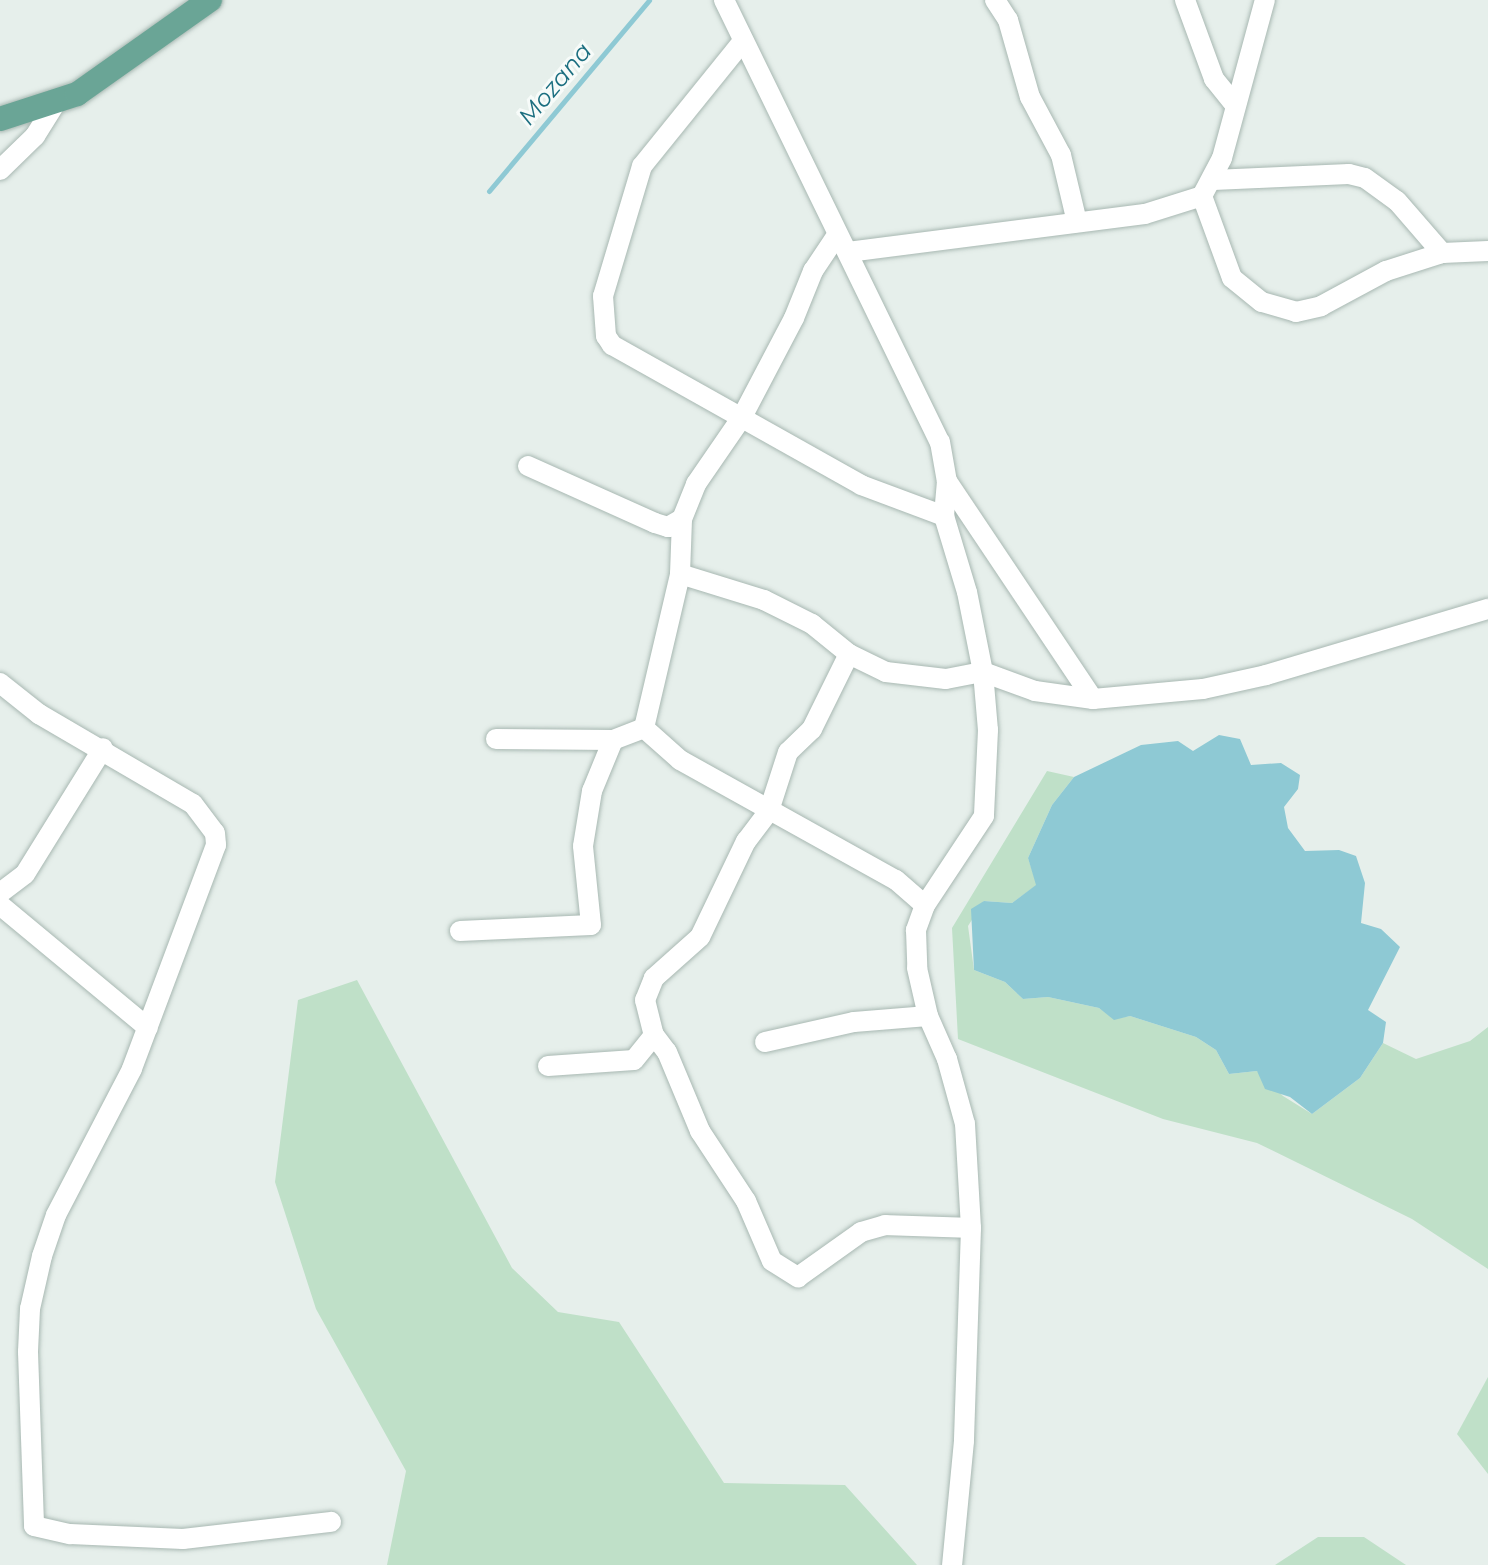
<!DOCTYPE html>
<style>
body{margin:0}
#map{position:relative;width:1488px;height:1565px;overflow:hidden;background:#e6efeb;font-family:Montserrat,sans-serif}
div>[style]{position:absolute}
.green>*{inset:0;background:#bfe0c8}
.water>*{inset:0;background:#8ec9d4}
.stream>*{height:5px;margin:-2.5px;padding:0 2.5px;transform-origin:2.5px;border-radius:2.5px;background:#8ec9d4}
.roads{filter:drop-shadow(0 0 2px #a8b8b2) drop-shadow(0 0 2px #a8b8b2)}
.minor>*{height:20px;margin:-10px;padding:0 10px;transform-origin:10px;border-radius:10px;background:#fff}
.primary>*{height:24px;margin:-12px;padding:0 12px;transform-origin:12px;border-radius:12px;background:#6aa596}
span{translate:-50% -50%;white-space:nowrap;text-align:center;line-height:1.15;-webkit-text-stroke:6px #f7fbf9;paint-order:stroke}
.water-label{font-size:24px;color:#1c6f80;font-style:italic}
</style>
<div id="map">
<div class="green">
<i style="clip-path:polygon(1047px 771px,1074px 777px,1052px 805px,1028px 858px,1037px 885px,1012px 903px,984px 901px,968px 926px,974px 970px,1005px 982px,1023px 999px,1048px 997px,1099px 1008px,1114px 1019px,1130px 1016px,1196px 1037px,1216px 1050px,1229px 1074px,1257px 1071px,1283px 1096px,1312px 1114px,1360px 1078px,1383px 1043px,1416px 1059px,1470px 1041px,1488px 1027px,1488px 1269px,1412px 1219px,1257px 1143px,1163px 1119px,958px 1039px,952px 928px)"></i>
<i style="clip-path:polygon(357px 980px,512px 1268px,558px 1312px,619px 1322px,724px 1483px,845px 1485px,917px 1565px,387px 1565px,406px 1471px,316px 1309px,275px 1182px,298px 1000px)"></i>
<i style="clip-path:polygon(1488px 1377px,1488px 1474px,1457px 1434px)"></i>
<i style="clip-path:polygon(1318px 1537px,1364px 1537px,1406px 1565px,1275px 1565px)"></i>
</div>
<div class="water">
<i style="clip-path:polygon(1219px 735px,1240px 739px,1251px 765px,1281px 763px,1300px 775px,1298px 789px,1284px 807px,1288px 828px,1305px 851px,1339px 850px,1356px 856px,1365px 883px,1361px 923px,1381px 929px,1400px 947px,1368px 1010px,1386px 1022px,1383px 1043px,1360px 1078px,1312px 1114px,1290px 1097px,1265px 1089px,1257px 1071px,1229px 1074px,1216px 1050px,1196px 1037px,1130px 1016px,1114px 1020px,1099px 1008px,1048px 997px,1023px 999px,1005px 982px,974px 970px,971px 909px,984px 901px,1012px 903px,1036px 885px,1028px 858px,1052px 805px,1074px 777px,1141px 745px,1178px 741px,1193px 751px)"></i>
</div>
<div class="stream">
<i style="left:489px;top:191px;width:249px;rotate:-50deg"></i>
</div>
<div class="roads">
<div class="minor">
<i style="left:724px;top:0;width:492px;rotate:64deg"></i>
<i style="left:940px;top:442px;width:40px;rotate:80deg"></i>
<i style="left:947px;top:481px;width:35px;rotate:95deg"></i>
<i style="left:944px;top:516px;width:79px;rotate:73.2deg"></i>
<i style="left:967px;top:592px;width:82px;rotate:78.7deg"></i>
<i style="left:983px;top:672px;width:58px;rotate:85.1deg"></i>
<i style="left:988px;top:730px;width:86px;rotate:92.7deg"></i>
<i style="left:984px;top:816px;width:107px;rotate:123.5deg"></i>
<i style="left:925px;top:905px;width:27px;rotate:110deg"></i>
<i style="left:916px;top:930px;width:38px;rotate:88deg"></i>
<i style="left:917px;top:968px;width:49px;rotate:77.1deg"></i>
<i style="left:928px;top:1016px;width:47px;rotate:66.2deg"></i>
<i style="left:947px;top:1059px;width:67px;rotate:74.5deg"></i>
<i style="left:965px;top:1124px;width:104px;rotate:86.7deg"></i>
<i style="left:971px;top:1228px;width:213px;rotate:91.9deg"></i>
<i style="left:964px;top:1441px;width:125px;rotate:95.5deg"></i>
<i style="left:995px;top:0;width:24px;rotate:57deg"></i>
<i style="left:1008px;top:20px;width:80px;rotate:74.1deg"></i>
<i style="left:1030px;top:97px;width:66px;rotate:61.9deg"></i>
<i style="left:1061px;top:155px;width:69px;rotate:76.6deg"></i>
<i style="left:1185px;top:0;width:84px;rotate:69.8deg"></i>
<i style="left:1214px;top:79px;width:32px;rotate:51deg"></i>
<i style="left:743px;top:41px;width:161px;rotate:128.9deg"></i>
<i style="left:642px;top:166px;width:136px;rotate:106.7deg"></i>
<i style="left:603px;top:296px;width:40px;rotate:85.7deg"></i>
<i style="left:606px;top:336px;width:11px;rotate:56deg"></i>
<i style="left:612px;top:345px;width:286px;rotate:29.3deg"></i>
<i style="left:861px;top:485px;width:89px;rotate:20.5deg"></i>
<i style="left:0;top:170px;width:49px;rotate:-44.2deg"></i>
<i style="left:35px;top:136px;width:36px;rotate:-58deg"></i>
<i style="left:1213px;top:180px;width:136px;rotate:-2.5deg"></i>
<i style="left:1349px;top:174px;width:16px;rotate:14deg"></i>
<i style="left:1365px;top:178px;width:39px;rotate:36deg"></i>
<i style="left:1397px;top:201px;width:69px;rotate:49.1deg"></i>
<i style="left:1202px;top:196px;width:87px;rotate:69.9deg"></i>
<i style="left:1232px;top:278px;width:38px;rotate:39deg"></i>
<i style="left:1262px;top:302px;width:35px;rotate:16deg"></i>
<i style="left:1296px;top:312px;width:26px;rotate:-13deg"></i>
<i style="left:1321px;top:306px;width:74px;rotate:-28.3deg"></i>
<i style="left:1386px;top:271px;width:59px;rotate:-17.8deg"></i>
<i style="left:1442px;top:253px;width:46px;rotate:-2.5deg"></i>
<i style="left:848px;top:252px;width:299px;rotate:-7.3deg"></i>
<i style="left:1145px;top:214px;width:60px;rotate:-17.5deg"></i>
<i style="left:1202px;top:196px;width:43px;rotate:-62.2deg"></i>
<i style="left:1222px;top:158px;width:164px;rotate:-74.8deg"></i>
<i style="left:528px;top:466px;width:139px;rotate:24.2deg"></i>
<i style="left:655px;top:523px;width:14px;rotate:17deg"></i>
<i style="left:668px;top:527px;width:16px;rotate:-30deg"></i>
<i style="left:947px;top:481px;width:262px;rotate:56.2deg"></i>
<i style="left:680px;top:574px;width:88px;rotate:17.2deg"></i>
<i style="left:764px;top:600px;width:54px;rotate:26.6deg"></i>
<i style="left:812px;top:624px;width:48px;rotate:39deg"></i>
<i style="left:849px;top:654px;width:41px;rotate:25.9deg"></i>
<i style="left:886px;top:672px;width:60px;rotate:6.7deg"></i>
<i style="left:946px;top:679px;width:38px;rotate:-11deg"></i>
<i style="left:983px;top:672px;width:55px;rotate:20.1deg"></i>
<i style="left:1035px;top:691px;width:59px;rotate:7.9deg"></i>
<i style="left:1093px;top:699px;width:110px;rotate:-5.2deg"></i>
<i style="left:1203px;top:689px;width:65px;rotate:-12.5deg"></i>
<i style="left:1266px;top:675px;width:232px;rotate:-16.6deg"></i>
<i style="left:849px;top:654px;width:84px;rotate:116.3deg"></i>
<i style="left:812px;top:729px;width:33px;rotate:136deg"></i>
<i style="left:788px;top:752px;width:62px;rotate:107.9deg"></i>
<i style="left:769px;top:811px;width:38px;rotate:127deg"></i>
<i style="left:746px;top:841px;width:106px;rotate:115.6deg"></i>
<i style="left:700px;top:937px;width:62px;rotate:138.3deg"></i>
<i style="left:654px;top:978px;width:24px;rotate:112deg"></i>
<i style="left:645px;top:1000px;width:36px;rotate:76deg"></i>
<i style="left:654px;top:1035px;width:21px;rotate:53deg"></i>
<i style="left:667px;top:1052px;width:86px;rotate:67.3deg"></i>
<i style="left:700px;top:1131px;width:84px;rotate:56.7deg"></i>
<i style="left:746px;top:1201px;width:65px;rotate:66.6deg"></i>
<i style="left:772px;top:1261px;width:31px;rotate:32deg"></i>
<i style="left:798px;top:1277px;width:77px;rotate:-35.5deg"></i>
<i style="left:861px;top:1232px;width:25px;rotate:-16deg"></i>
<i style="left:885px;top:1225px;width:86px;rotate:2deg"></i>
<i style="left:0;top:683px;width:50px;rotate:38.5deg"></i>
<i style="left:39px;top:714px;width:178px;rotate:30.3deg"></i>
<i style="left:193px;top:804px;width:36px;rotate:53deg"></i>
<i style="left:215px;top:833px;width:12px;rotate:85deg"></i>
<i style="left:216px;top:845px;width:239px;rotate:110.6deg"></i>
<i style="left:132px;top:1069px;width:165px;rotate:117.5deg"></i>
<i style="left:56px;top:1215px;width:43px;rotate:108.9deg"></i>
<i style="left:42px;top:1256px;width:54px;rotate:102.8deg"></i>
<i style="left:30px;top:1309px;width:43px;rotate:92.7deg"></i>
<i style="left:28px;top:1352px;width:174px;rotate:88deg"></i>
<i style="left:34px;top:1526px;width:37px;rotate:13deg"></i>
<i style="left:70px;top:1534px;width:113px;rotate:2.5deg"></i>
<i style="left:183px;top:1539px;width:149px;rotate:-6.6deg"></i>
<i style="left:644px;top:728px;width:158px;rotate:-76.8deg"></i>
<i style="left:680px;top:574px;width:55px;rotate:-87.9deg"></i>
<i style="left:682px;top:519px;width:38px;rotate:-68deg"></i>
<i style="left:696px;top:484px;width:81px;rotate:-55.5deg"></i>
<i style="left:742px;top:417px;width:112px;rotate:-62.3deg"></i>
<i style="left:794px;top:318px;width:51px;rotate:-68deg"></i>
<i style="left:813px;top:271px;width:43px;rotate:-56.3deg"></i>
<i style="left:644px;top:728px;width:48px;rotate:41.6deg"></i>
<i style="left:680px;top:760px;width:247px;rotate:29.1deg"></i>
<i style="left:896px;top:880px;width:38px;rotate:41deg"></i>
<i style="left:496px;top:739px;width:117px;rotate:0.5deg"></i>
<i style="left:613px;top:740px;width:33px;rotate:-21deg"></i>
<i style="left:0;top:893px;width:31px;rotate:-37deg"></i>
<i style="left:25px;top:874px;width:148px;rotate:-58.2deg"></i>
<i style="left:0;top:905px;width:192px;rotate:39.7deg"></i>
<i style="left:460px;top:931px;width:131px;rotate:-2.6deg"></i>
<i style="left:591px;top:925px;width:79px;rotate:-95.8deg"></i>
<i style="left:583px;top:846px;width:56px;rotate:-80.7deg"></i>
<i style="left:592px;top:791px;width:55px;rotate:-67.6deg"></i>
<i style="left:765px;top:1042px;width:91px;rotate:-12.7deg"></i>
<i style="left:854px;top:1022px;width:74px;rotate:-4.6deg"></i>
<i style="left:548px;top:1066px;width:86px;rotate:-4deg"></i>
<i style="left:634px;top:1060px;width:32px;rotate:-51deg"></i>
</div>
<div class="primary">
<i style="left:0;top:119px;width:81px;rotate:-18deg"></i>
<i style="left:77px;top:94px;width:163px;rotate:-35.3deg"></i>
</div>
</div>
<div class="water-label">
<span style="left:555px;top:84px;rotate:-50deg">Mozana</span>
</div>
</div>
